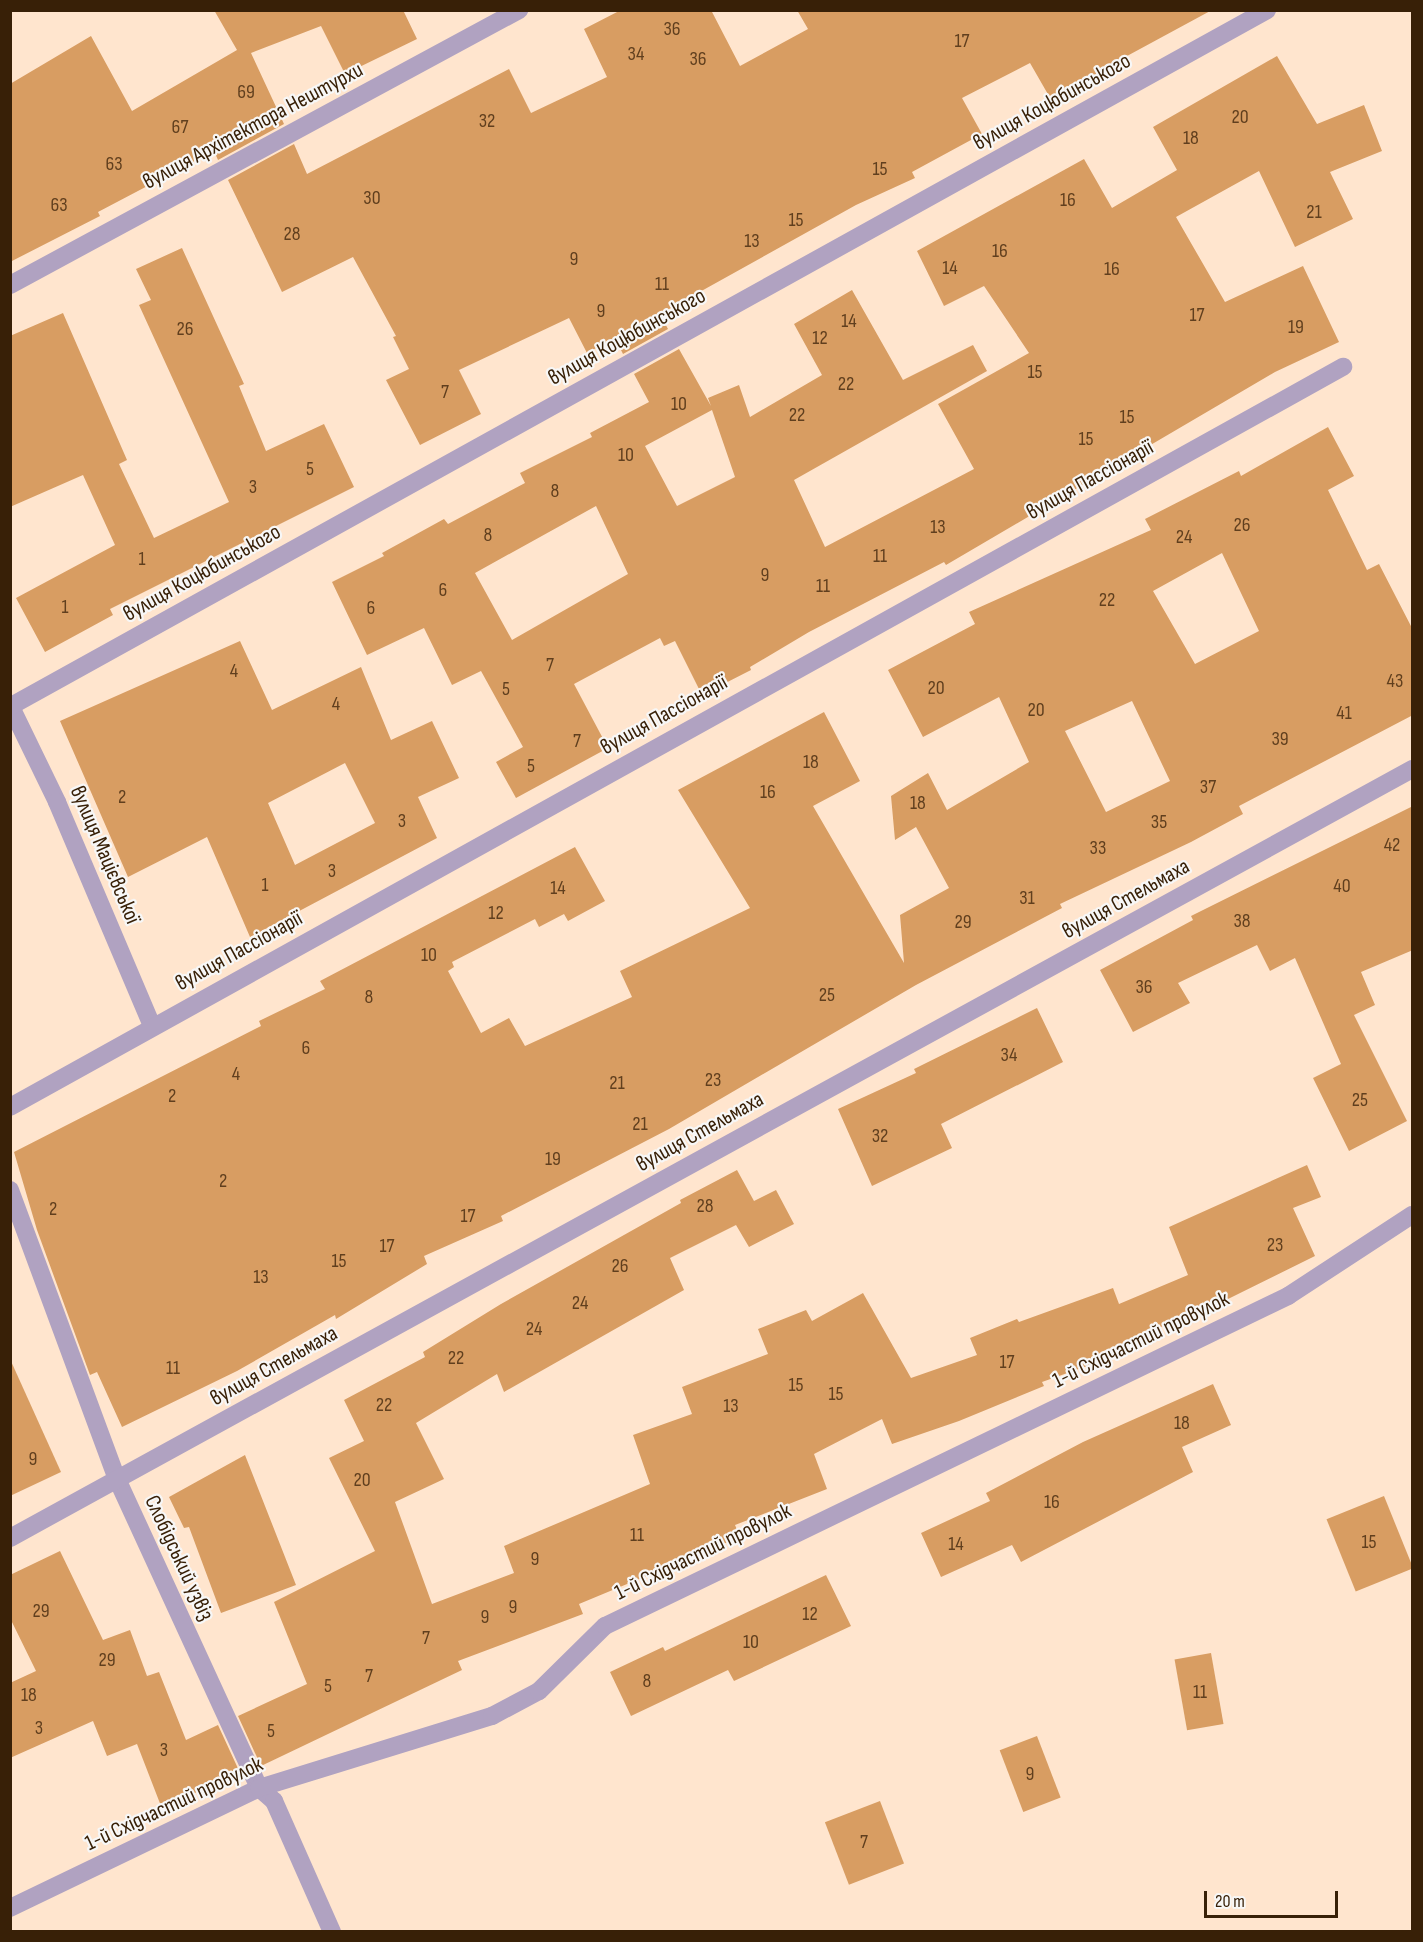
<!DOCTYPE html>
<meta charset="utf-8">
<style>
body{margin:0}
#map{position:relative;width:1423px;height:1942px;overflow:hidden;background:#ffe5ce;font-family:"Sofia Sans Condensed",sans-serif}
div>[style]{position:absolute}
.building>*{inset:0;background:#d89d62;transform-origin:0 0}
.minor>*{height:18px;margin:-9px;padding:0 9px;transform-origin:9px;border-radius:9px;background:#b0a2c1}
span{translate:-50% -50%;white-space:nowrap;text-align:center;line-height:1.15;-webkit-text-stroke:4.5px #f7f7f7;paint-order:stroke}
.number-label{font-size:20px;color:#603f1e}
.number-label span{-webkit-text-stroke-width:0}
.street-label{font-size:22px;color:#382007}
.frame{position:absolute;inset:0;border:12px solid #382007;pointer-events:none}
.scale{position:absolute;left:1204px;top:1891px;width:134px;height:27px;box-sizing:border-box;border:3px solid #382007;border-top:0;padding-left:8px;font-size:18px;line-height:21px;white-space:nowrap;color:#382007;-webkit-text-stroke:4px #f7f7f7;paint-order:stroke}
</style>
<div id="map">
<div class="building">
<i style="clip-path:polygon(214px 10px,403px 10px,417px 39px,345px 74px,321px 26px,251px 53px,284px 124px,218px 160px,214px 151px,98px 212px,100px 216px,10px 262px,10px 84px,91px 36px,132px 111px,237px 50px)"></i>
<i style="clip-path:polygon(621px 10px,711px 10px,740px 66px,808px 29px,797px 10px,1212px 10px,1103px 69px,1105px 73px,1053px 103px,1030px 63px,962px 98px,982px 134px,912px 172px,915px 178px,856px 205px,660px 314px,668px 329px,623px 354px,615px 338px,587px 353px,569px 318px,459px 370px,481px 414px,420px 445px,386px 380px,409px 369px,393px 337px,396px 336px,353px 257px,282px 292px,228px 180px,294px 144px,307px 174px,509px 69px,531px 113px,607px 77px,584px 29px)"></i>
<i style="clip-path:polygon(evenodd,1277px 56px,1317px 124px,1364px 105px,1382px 151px,1330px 172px,1353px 219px,1295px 247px,1259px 171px,1176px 217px,1225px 302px,1303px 266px,1339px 342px,1275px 372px,946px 565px,944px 562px,809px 632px,750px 667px,751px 670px,702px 695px,675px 641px,664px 646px,660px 638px,574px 684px,608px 748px,516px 798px,496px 762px,523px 747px,481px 671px,452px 685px,424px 628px,367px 655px,332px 582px,384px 556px,382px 553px,444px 519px,448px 524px,525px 483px,520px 473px,592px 437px,590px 433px,649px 402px,634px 374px,679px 349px,711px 406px,708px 398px,739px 385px,750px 417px,822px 375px,794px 324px,852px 290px,903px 380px,973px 345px,987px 371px,794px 480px,825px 547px,974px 469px,938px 404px,1029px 353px,984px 286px,944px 306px,917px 251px,1084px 159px,1112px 208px,1177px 170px,1153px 127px,1277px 56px,712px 410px,735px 477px,677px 506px,645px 446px,712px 410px,1277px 56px,596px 506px,628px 574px,512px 640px,475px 573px,596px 506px)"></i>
<i style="clip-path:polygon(182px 248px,244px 384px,239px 386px,266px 451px,324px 424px,354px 487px,110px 609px,113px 615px,45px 652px,16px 598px,115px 545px,83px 475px,10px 507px,10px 336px,63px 313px,127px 460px,119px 464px,154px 538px,229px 502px,139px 305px,151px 300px,136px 269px)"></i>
<i style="clip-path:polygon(evenodd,1328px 427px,1354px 476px,1328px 490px,1367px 570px,1379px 564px,1413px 630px,1413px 715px,1239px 806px,1243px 814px,1191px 842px,1060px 904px,1062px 908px,916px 985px,669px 1129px,501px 1216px,503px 1221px,424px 1256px,427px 1264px,336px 1319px,335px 1315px,237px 1371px,122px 1427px,97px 1372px,90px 1375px,37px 1230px,14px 1152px,261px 1026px,259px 1021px,325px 989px,320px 981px,575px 847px,605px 901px,568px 921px,564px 914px,539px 927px,535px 919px,452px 962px,454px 967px,448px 971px,481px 1033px,509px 1018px,525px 1046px,632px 997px,620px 971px,750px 908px,678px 790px,824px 712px,860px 781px,813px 806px,904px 963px,900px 915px,949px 888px,916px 827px,895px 840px,891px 796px,928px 773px,947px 810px,1029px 762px,999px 697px,923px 737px,888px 670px,975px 624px,969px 612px,1151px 530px,1145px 519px,1239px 471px,1241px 476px,1328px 427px,1222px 553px,1259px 631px,1195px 664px,1153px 591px,1222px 553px,1328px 427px,1132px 701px,1170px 781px,1106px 812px,1065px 731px,1132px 701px)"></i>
<i style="clip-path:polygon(evenodd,240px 641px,272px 710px,361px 667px,391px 740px,432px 721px,459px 778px,418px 797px,437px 838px,250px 937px,207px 837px,128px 877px,60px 721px,240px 641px,345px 763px,375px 823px,295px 865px,268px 803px,345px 763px)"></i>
<i style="clip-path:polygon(1413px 806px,1413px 950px,1361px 972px,1375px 1005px,1354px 1015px,1407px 1121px,1349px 1151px,1313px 1078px,1341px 1064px,1295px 958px,1270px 971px,1257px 945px,1178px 983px,1190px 1003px,1133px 1032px,1100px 970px,1193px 920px,1191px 916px)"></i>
<i style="clip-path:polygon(1037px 1008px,1063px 1062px,941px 1124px,952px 1148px,872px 1186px,838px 1109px,916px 1073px,914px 1069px)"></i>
<i style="clip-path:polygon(1307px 1165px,1321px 1197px,1293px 1208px,1315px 1256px,1228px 1299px,1132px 1339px,1135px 1349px,1042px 1382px,1044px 1386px,959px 1421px,892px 1444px,882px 1419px,814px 1454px,827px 1489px,735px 1525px,740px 1537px,579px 1604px,583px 1614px,458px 1661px,462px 1670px,261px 1766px,238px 1716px,307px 1684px,274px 1602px,375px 1551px,329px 1458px,364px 1441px,344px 1400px,425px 1357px,423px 1352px,501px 1304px,681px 1203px,680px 1200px,737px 1170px,754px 1201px,776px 1190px,794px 1224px,749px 1247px,736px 1225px,670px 1258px,684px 1290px,504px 1392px,497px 1374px,416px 1423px,444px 1479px,395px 1502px,432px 1604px,514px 1573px,504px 1546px,650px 1484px,633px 1435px,692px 1414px,682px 1387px,768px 1354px,758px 1329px,806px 1310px,812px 1321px,863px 1293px,911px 1378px,977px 1355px,970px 1338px,1017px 1319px,1019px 1322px,1113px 1288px,1119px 1304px,1188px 1275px,1169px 1227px)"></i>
<i style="clip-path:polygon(10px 1359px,61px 1472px,10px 1496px)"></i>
<i style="clip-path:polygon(1213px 1384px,1231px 1425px,1182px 1447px,1193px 1472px,1021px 1562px,1012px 1545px,941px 1577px,921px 1533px,990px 1501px,986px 1493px,1083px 1442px)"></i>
<i style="clip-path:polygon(245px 1455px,296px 1585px,221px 1613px,189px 1527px,184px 1528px,169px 1497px)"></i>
<i style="left:1384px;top:1496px;width:78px;height:62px;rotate:68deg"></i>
<i style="clip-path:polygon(60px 1551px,103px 1640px,130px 1630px,147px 1676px,159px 1672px,186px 1740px,218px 1725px,241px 1775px,161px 1806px,137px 1744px,107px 1756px,93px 1721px,10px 1758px,10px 1683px,36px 1671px,10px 1618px,10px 1575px)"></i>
<i style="clip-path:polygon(826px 1575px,851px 1626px,734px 1681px,728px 1670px,631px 1716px,610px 1672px,663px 1647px,665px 1651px)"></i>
<i style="left:1211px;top:1653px;width:72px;height:37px;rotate:80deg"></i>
<i style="left:1037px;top:1736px;width:66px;height:40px;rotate:69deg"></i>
<i style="left:880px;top:1801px;width:67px;height:59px;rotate:69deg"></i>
</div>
<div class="minor">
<i style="left:10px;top:285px;width:579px;rotate:-28.38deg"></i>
<i style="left:10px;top:705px;width:108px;rotate:64.1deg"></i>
<i style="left:57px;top:802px;width:243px;rotate:67deg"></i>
<i style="left:11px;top:706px;width:1436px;rotate:-28.99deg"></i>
<i style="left:10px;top:1107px;width:1525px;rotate:-29.04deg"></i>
<i style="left:10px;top:1190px;width:308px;rotate:69.7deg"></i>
<i style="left:117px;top:1479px;width:340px;rotate:65.3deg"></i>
<i style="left:259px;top:1788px;width:20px;rotate:41deg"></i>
<i style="left:274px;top:1801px;width:143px;rotate:66.1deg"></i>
<i style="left:10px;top:1538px;width:1599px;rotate:-28.74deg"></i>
<i style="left:10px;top:1908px;width:276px;rotate:-25.7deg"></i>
<i style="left:259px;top:1788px;width:244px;rotate:-17.2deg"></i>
<i style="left:492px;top:1716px;width:53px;rotate:-28deg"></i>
<i style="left:539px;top:1691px;width:93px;rotate:-44.6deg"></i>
<i style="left:605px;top:1626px;width:759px;rotate:-25.79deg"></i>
<i style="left:1288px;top:1296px;width:148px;rotate:-33.2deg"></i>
</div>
<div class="number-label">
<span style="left:672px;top:29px">36</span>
<span style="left:962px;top:41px">17</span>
<span style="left:636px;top:54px">34</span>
<span style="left:698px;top:59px">36</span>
<span style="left:246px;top:92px">69</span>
<span style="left:1240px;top:117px">20</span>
<span style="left:487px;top:121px">32</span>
<span style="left:180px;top:127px">67</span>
<span style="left:1191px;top:138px">18</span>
<span style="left:114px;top:164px">63</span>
<span style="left:880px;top:169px">15</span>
<span style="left:372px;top:198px">30</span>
<span style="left:1068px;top:200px">16</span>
<span style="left:59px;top:205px">63</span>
<span style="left:1314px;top:212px">21</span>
<span style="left:796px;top:220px">15</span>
<span style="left:292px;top:234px">28</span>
<span style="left:752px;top:241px">13</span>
<span style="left:1000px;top:251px">16</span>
<span style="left:574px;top:259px">9</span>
<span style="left:950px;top:268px">14</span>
<span style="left:1112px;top:269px">16</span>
<span style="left:662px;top:284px">11</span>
<span style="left:601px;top:311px">9</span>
<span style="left:1197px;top:315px">17</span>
<span style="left:849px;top:321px">14</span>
<span style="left:1296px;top:327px">19</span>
<span style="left:185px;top:329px">26</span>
<span style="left:820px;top:338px">12</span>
<span style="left:1035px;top:372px">15</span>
<span style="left:846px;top:384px">22</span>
<span style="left:445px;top:392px">7</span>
<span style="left:679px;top:404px">10</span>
<span style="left:797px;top:415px">22</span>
<span style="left:1127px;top:417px">15</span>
<span style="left:1086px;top:439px">15</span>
<span style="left:626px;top:455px">10</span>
<span style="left:310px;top:469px">5</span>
<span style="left:253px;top:487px">3</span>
<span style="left:555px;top:491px">8</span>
<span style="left:1242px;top:525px">26</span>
<span style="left:938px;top:527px">13</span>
<span style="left:488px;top:535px">8</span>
<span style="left:1184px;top:537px">24</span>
<span style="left:880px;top:556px">11</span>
<span style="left:142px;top:559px">1</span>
<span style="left:765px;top:575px">9</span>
<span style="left:823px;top:586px">11</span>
<span style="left:443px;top:590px">6</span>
<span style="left:1107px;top:600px">22</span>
<span style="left:65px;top:607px">1</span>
<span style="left:371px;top:608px">6</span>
<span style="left:550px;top:665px">7</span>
<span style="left:234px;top:671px">4</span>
<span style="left:1395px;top:681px">43</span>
<span style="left:936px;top:688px">20</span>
<span style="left:506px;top:689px">5</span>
<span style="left:336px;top:704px">4</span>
<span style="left:1036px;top:710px">20</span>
<span style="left:1344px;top:713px">41</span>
<span style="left:1280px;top:739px">39</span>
<span style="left:577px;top:741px">7</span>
<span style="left:811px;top:762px">18</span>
<span style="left:531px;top:766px">5</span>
<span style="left:1208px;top:787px">37</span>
<span style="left:768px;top:792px">16</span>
<span style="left:122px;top:797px">2</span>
<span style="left:918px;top:803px">18</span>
<span style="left:402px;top:821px">3</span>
<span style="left:1159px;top:822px">35</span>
<span style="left:1392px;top:845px">42</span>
<span style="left:1098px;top:848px">33</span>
<span style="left:332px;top:871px">3</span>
<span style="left:265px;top:885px">1</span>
<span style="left:1342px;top:886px">40</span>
<span style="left:558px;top:888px">14</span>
<span style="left:1027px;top:898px">31</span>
<span style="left:496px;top:913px">12</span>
<span style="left:1242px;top:921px">38</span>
<span style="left:963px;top:922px">29</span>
<span style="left:429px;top:955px">10</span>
<span style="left:1144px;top:987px">36</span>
<span style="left:827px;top:995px">25</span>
<span style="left:369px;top:997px">8</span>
<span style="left:306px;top:1048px">6</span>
<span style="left:1009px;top:1055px">34</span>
<span style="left:236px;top:1074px">4</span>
<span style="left:713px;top:1080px">23</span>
<span style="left:617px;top:1083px">21</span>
<span style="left:172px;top:1096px">2</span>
<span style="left:1360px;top:1100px">25</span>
<span style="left:640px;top:1124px">21</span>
<span style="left:880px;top:1136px">32</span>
<span style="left:553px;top:1159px">19</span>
<span style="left:223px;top:1181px">2</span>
<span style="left:705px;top:1206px">28</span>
<span style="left:53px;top:1209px">2</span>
<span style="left:468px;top:1216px">17</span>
<span style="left:1275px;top:1245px">23</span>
<span style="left:387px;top:1246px">17</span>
<span style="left:339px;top:1261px">15</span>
<span style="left:620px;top:1266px">26</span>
<span style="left:261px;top:1277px">13</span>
<span style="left:580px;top:1303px">24</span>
<span style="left:534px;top:1329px">24</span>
<span style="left:456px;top:1358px">22</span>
<span style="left:1007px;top:1362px">17</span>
<span style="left:173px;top:1368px">11</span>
<span style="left:796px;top:1385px">15</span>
<span style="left:836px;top:1394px">15</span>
<span style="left:384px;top:1405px">22</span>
<span style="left:731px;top:1406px">13</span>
<span style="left:1182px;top:1423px">18</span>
<span style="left:33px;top:1459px">9</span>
<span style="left:362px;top:1480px">20</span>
<span style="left:1052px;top:1502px">16</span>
<span style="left:637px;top:1535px">11</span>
<span style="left:1369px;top:1542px">15</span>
<span style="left:956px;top:1544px">14</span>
<span style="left:535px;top:1559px">9</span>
<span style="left:513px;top:1607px">9</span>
<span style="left:41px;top:1611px">29</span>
<span style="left:810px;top:1614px">12</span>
<span style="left:485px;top:1617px">9</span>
<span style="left:426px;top:1638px">7</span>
<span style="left:751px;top:1642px">10</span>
<span style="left:107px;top:1660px">29</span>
<span style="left:369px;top:1676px">7</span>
<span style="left:647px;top:1681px">8</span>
<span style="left:328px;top:1686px">5</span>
<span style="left:1200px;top:1692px">11</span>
<span style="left:29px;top:1695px">18</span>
<span style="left:39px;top:1728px">3</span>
<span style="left:271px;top:1731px">5</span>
<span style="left:164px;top:1750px">3</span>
<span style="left:1030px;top:1774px">9</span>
<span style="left:864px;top:1842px">7</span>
</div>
<div class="street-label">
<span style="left:1052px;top:102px;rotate:-29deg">вулиця Коцюбинського</span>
<span style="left:253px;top:126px;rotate:-28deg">вулиця Архітектора Нештурхи</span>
<span style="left:627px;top:337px;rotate:-29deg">вулиця Коцюбинського</span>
<span style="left:1090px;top:480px;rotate:-29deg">вулиця Пассіонарії</span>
<span style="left:202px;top:573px;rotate:-29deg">вулиця Коцюбинського</span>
<span style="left:664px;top:715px;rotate:-29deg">вулиця Пассіонарії</span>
<span style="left:105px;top:855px;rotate:67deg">вулиця Мацієвської</span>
<span style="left:1126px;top:899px;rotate:-29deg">вулиця Стельмаха</span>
<span style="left:239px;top:951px;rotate:-29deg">вулиця Пассіонарії</span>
<span style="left:700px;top:1132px;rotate:-29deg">вулиця Стельмаха</span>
<span style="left:1141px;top:1340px;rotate:-26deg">1-й Східчастий провулок</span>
<span style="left:274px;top:1366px;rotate:-29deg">вулиця Стельмаха</span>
<span style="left:703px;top:1552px;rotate:-26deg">1-й Східчастий провулок</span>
<span style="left:179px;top:1558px;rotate:65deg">Слобідський узвіз</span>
<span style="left:174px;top:1804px;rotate:-25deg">1-й Східчастий провулок</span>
</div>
<div class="frame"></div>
<div class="scale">20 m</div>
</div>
